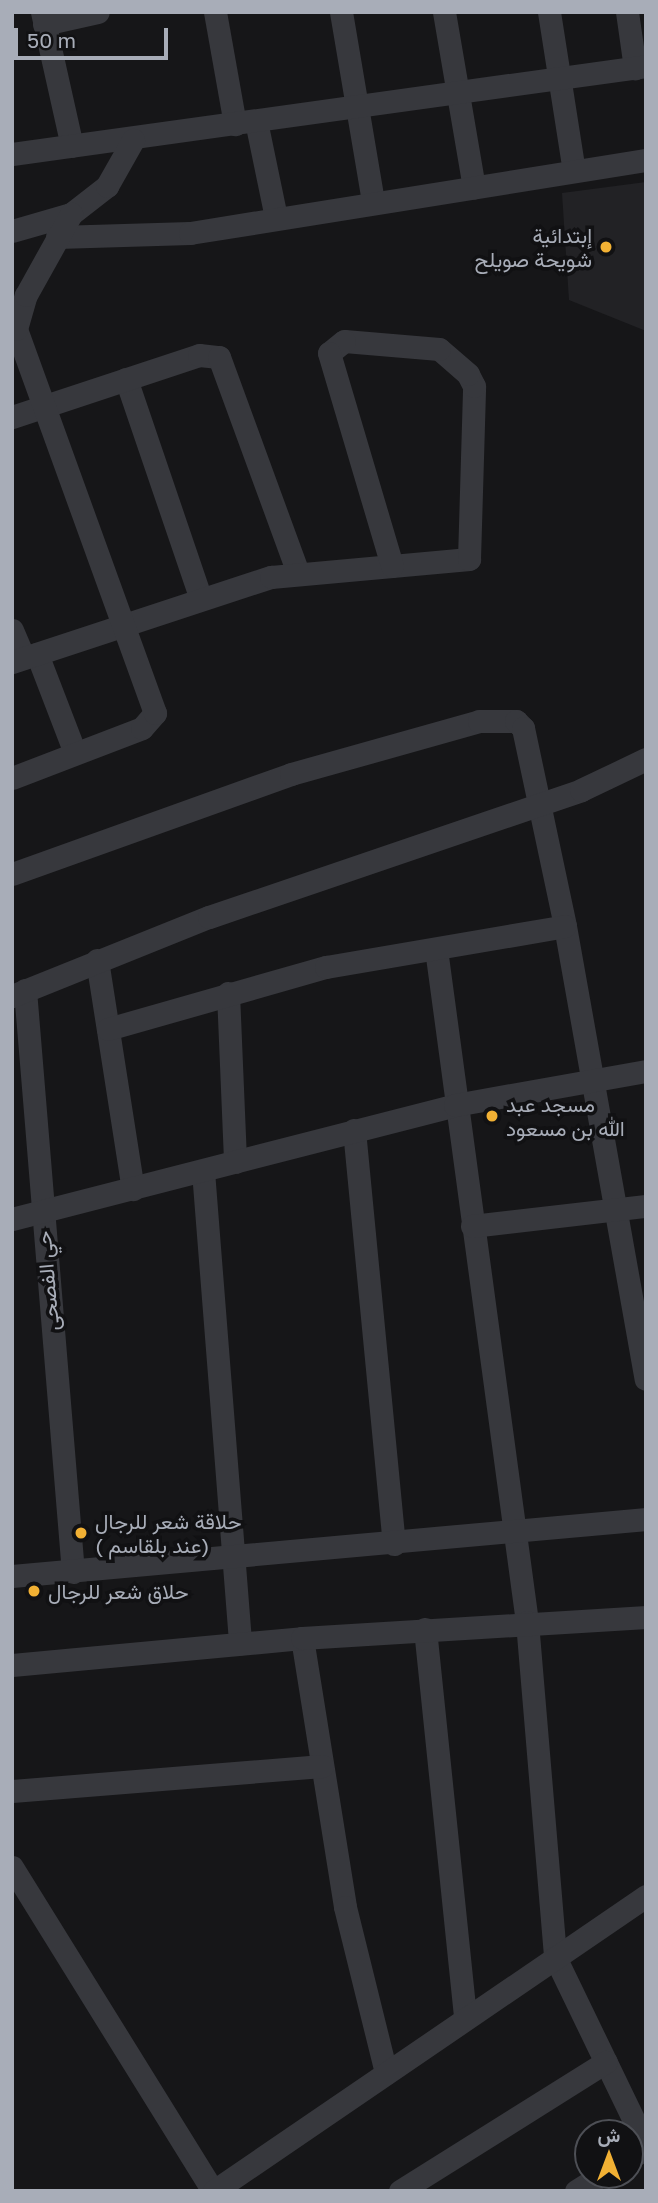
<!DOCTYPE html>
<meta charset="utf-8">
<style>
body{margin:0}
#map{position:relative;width:658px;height:2203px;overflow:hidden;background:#161618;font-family:"Golos Text",Vazirmatn,sans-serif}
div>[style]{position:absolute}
.built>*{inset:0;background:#222225}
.street>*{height:23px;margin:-11.5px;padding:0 11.5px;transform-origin:11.5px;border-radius:11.5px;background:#37383d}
.dots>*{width:19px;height:19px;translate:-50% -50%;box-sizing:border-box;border:4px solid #111113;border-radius:50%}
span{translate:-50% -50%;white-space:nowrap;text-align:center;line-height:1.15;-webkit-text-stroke:7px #111113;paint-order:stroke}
.poi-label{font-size:21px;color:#a8adb8}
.right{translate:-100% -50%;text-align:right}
.left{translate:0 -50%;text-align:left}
.street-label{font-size:21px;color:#a8adb8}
.frame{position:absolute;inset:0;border:14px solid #a8adb8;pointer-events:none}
.north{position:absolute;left:574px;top:2119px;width:70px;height:70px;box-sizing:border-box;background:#111113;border:2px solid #4d4f55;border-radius:50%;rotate:0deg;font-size:19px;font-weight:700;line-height:28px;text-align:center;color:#a8adb8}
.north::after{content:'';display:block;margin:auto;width:24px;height:32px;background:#f2b134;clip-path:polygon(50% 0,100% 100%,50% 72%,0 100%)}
.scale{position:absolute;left:14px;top:28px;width:154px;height:32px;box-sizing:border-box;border:4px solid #a8adb8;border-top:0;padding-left:9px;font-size:21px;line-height:24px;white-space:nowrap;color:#a8adb8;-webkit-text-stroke:5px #111113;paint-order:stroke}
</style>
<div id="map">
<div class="built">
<i style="clip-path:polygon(646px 182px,646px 331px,569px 300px,562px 193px)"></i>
</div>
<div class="street">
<i style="left:42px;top:12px;width:137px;rotate:77.4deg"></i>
<i style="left:215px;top:12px;width:114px;rotate:79.9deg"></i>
<i style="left:341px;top:12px;width:193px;rotate:80.4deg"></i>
<i style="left:444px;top:12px;width:178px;rotate:80.3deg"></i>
<i style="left:549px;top:12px;width:161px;rotate:81.1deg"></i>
<i style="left:627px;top:12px;width:57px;rotate:81.9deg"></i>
<i style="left:44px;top:24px;width:55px;rotate:-12.5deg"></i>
<i style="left:256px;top:121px;width:99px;rotate:78.3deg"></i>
<i style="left:12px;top:154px;width:640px;rotate:-7.9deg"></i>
<i style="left:12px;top:231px;width:61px;rotate:-16.1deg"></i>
<i style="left:71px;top:214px;width:46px;rotate:-37.9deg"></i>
<i style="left:107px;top:186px;width:53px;rotate:-60.5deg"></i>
<i style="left:57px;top:237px;width:133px;rotate:-1.7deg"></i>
<i style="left:190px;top:233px;width:462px;rotate:-9.1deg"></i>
<i style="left:126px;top:379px;width:232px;rotate:71.2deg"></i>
<i style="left:12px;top:417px;width:197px;rotate:-18.3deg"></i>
<i style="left:199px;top:355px;width:20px;rotate:6deg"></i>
<i style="left:219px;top:357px;width:230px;rotate:69.9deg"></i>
<i style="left:12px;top:630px;width:30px;rotate:67deg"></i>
<i style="left:37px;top:654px;width:106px;rotate:69deg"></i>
<i style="left:12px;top:662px;width:273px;rotate:-18.2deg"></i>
<i style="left:271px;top:577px;width:199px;rotate:-5.2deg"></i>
<i style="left:469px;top:559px;width:173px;rotate:-88.3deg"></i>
<i style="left:474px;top:386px;width:13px;rotate:-117deg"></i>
<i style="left:468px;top:374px;width:38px;rotate:-139deg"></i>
<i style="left:439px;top:349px;width:95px;rotate:-175.2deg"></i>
<i style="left:344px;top:341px;width:19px;rotate:141deg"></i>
<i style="left:329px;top:353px;width:222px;rotate:73.5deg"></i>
<i style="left:12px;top:778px;width:139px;rotate:-21deg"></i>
<i style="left:142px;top:728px;width:20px;rotate:-49deg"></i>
<i style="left:155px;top:713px;width:408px;rotate:-109.9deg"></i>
<i style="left:16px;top:329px;width:35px;rotate:-74deg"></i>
<i style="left:26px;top:295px;width:93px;rotate:-60.9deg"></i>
<i style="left:12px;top:874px;width:296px;rotate:-19.7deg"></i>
<i style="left:291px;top:774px;width:195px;rotate:-15.7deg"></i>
<i style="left:479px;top:721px;width:37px"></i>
<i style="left:516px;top:721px;width:10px;rotate:45deg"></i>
<i style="left:523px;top:728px;width:202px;rotate:78deg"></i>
<i style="left:565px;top:926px;width:460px;rotate:79.9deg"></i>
<i style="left:436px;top:949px;width:679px;rotate:82.3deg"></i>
<i style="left:527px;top:1622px;width:336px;rotate:85.2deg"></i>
<i style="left:555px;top:1957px;width:209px;rotate:64.2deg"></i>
<i style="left:97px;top:960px;width:232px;rotate:81.1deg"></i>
<i style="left:25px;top:990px;width:584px;rotate:85.29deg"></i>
<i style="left:228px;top:993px;width:169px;rotate:87.6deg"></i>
<i style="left:12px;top:996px;width:212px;rotate:-21.9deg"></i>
<i style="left:209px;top:917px;width:393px;rotate:-18.8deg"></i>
<i style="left:581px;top:790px;width:72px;rotate:-25.5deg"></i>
<i style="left:108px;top:1029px;width:227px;rotate:-15.9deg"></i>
<i style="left:326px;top:967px;width:242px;rotate:-9.7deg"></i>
<i style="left:354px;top:1130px;width:416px;rotate:84.5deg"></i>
<i style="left:203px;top:1171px;width:474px;rotate:85.5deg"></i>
<i style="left:12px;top:1219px;width:457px;rotate:-14.4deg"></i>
<i style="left:455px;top:1105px;width:194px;rotate:-10.1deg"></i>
<i style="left:472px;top:1226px;width:175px;rotate:-6.6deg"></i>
<i style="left:12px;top:1576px;width:637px;rotate:-5.14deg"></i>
<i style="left:425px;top:1629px;width:391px;rotate:84.1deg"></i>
<i style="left:302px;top:1638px;width:272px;rotate:80.9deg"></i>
<i style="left:345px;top:1907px;width:171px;rotate:76.1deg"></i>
<i style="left:12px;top:1665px;width:291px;rotate:-5.3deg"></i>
<i style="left:302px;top:1638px;width:345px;rotate:-3.5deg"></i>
<i style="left:12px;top:1791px;width:311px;rotate:-4.6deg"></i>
<i style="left:12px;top:1867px;width:381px;rotate:58.2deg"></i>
<i style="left:630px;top:2158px;width:19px;rotate:-32deg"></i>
<i style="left:214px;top:2191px;width:523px;rotate:-34.33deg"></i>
<i style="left:400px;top:2191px;width:243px;rotate:-32.1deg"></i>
<i style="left:576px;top:2191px;width:31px;rotate:-32deg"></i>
</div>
<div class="dots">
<i style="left:606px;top:247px;background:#f2b134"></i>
<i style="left:492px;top:1116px;background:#f2b134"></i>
<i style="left:81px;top:1533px;background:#f2b134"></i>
<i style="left:34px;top:1591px;background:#f2b134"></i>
</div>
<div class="poi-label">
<span class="right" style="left:592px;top:247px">إبتدائية<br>شويحة صويلح</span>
<span class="left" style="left:506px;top:1116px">مسجد عبد<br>الله بن مسعود</span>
<span class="left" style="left:95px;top:1533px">حلاقة شعر للرجال<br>( عند بلقاسم)</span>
<span class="left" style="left:48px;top:1591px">حلاق شعر للرجال</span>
</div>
<div class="street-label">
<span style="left:47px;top:1281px;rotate:-95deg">حي الفصحى</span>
</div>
<div class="frame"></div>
<div class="north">ش</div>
<div class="scale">50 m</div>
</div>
